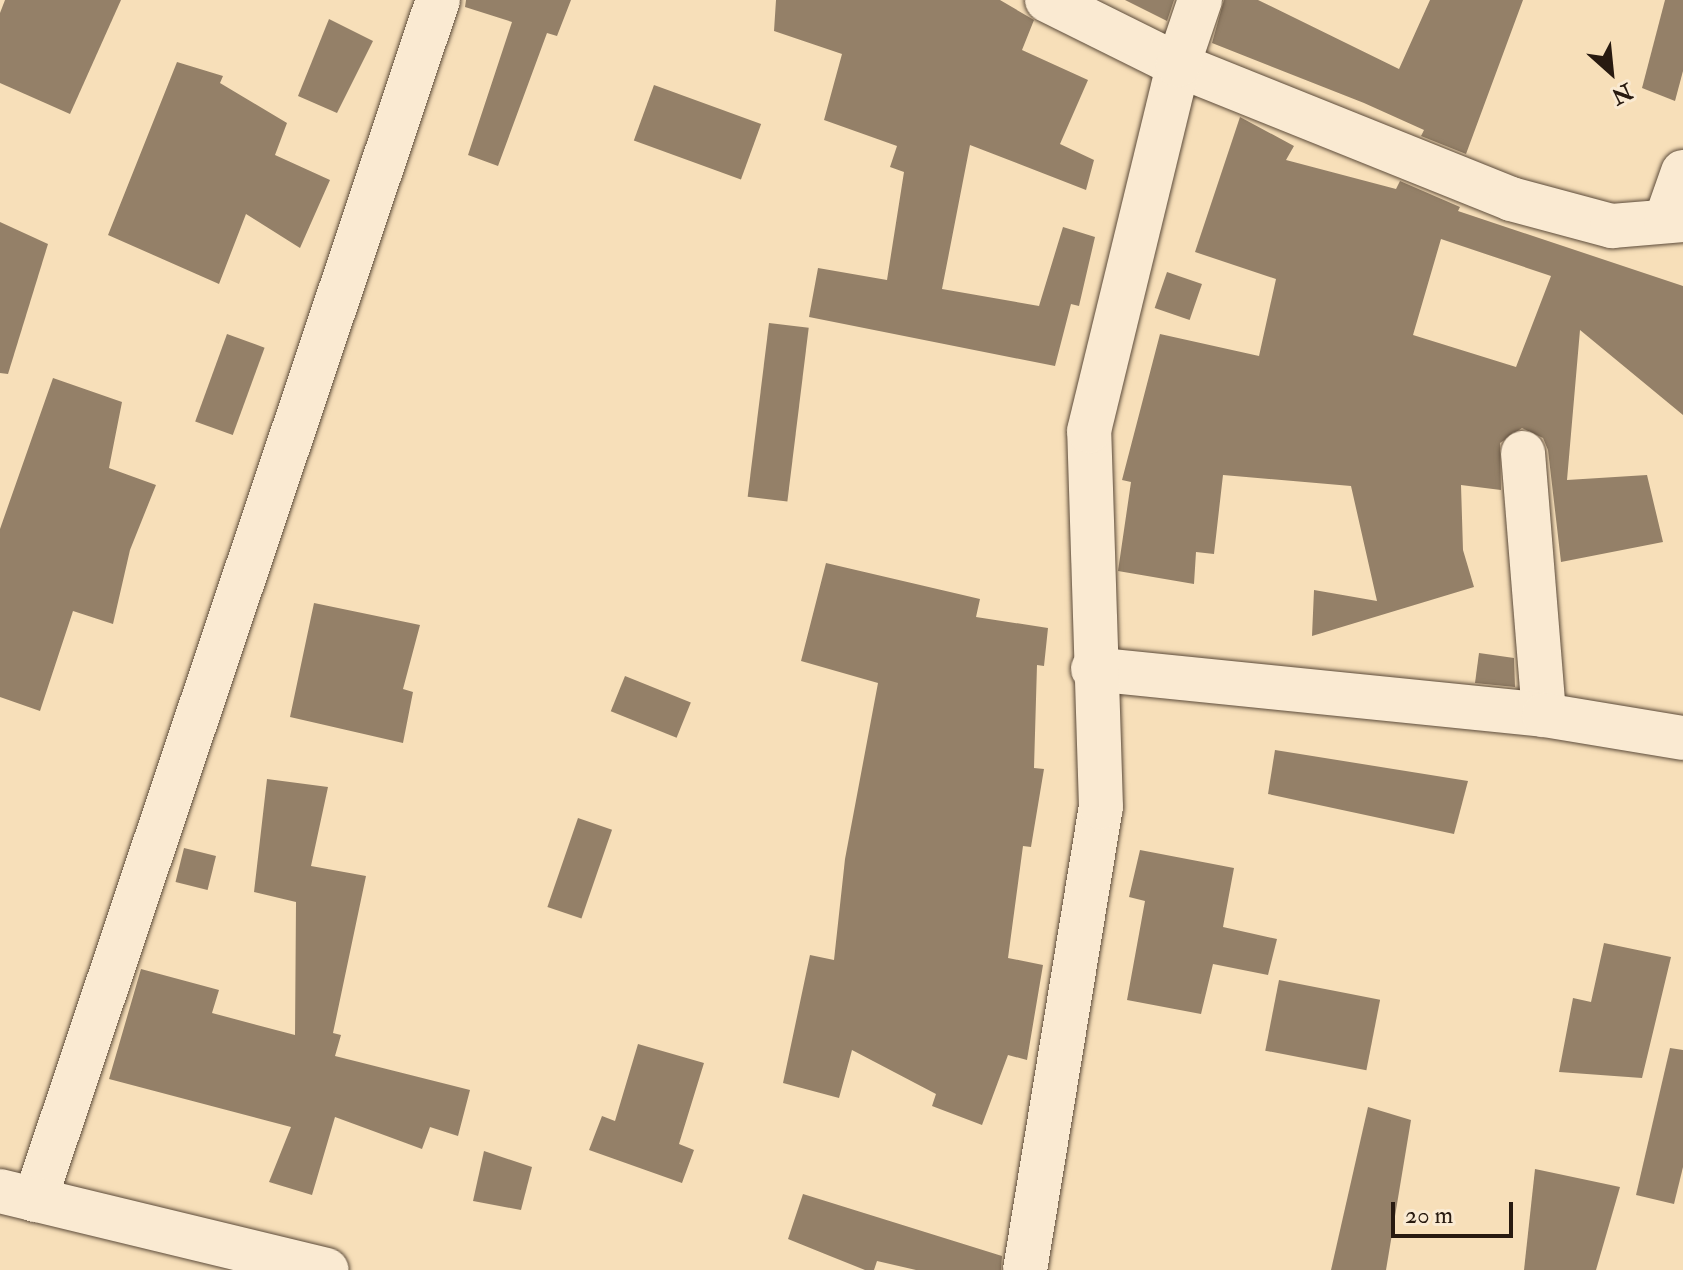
<!DOCTYPE html>
<style>
body{margin:0}
#map{position:relative;width:1683px;height:1270px;overflow:hidden;background:#f7dfb9;font-family:"IM FELL Double Pica",serif}
div>[style]{position:absolute}
.building>*{inset:0;background:#948068;transform-origin:0 0}
.roads{filter:drop-shadow(0 0 2px #5c4b3a) drop-shadow(0 0 2px #5c4b3a)}
.minor>*{height:44px;margin:-22px;padding:0 22px;transform-origin:22px;border-radius:22px;background:#faead2}
.tertiary>*{height:44px;margin:-22px;padding:0 22px;transform-origin:22px;border-radius:22px;background:#faead2}
span{translate:-50% -50%;white-space:nowrap;text-align:center;line-height:1.15;-webkit-text-stroke:7px #faead2;paint-order:stroke}
.north{position:absolute;left:1571px;top:32px;width:80px;height:80px;-webkit-text-stroke:6px #faead2;paint-order:stroke;rotate:153deg;font-size:22px;font-weight:700;line-height:32px;text-align:center;color:#281a10}
.north::after{content:'';display:block;margin:auto;width:28px;height:36px;background:#281a10;clip-path:polygon(50% 0,100% 100%,50% 72%,0 100%)}
.scale{position:absolute;left:1391px;top:1202px;width:122px;height:36px;box-sizing:border-box;border:4px solid #281a10;border-top:0;padding-left:10px;font-size:24px;line-height:28px;white-space:nowrap;color:#281a10;-webkit-text-stroke:6px #faead2;paint-order:stroke}
</style>
<div id="map">
<div class="building">
<i style="clip-path:polygon(5px 0,121px 0,70px 114px,0 83px,0 13px)"></i>
<i style="clip-path:polygon(466px 0,571px 0,557px 36px,547px 33px,498px 166px,468px 155px,512px 22px,465px 7px)"></i>
<i style="clip-path:polygon(776px 0,1000px 0,1034px 20px,1022px 50px,1088px 80px,1060px 144px,1094px 160px,1086px 190px,970px 145px,942px 289px,1039px 306px,1063px 227px,1095px 237px,1079px 306px,1071px 304px,1055px 366px,809px 317px,818px 268px,887px 280px,904px 172px,890px 167px,897px 146px,824px 120px,842px 54px,774px 31px)"></i>
<i style="clip-path:polygon(1125px 0,1174px 0,1167px 21px)"></i>
<i style="clip-path:polygon(1224px 0,1258px 0,1399px 69px,1430px 0,1523px 0,1466px 154px,1421px 136px,1424px 130px,1364px 103px,1212px 43px)"></i>
<i style="clip-path:polygon(1665px 0,1683px 0,1683px 71px,1675px 101px,1642px 88px)"></i>
<i style="clip-path:polygon(329px 19px,373px 41px,337px 113px,298px 96px)"></i>
<i style="clip-path:polygon(177px 62px,223px 76px,220px 83px,287px 123px,275px 155px,330px 180px,300px 248px,246px 214px,219px 284px,108px 235px)"></i>
<i style="left:654px;top:85px;width:114px;height:59px;rotate:20deg"></i>
<i style="clip-path:polygon(evenodd,1240px 117px,1294px 146px,1286px 160px,1396px 189px,1400px 181px,1460px 207px,1458px 211px,1683px 286px,1683px 415px,1580px 330px,1567px 480px,1647px 475px,1663px 542px,1561px 562px,1548px 450px,1543px 438px,1522px 428px,1500px 443px,1501px 490px,1461px 485px,1463px 550px,1474px 587px,1312px 636px,1314px 590px,1377px 601px,1351px 486px,1223px 475px,1214px 554px,1196px 552px,1194px 584px,1118px 571px,1131px 482px,1122px 480px,1160px 334px,1259px 356px,1276px 279px,1195px 252px,1240px 117px,1441px 239px,1551px 276px,1516px 367px,1413px 335px,1441px 239px)"></i>
<i style="clip-path:polygon(0 222px,48px 244px,8px 374px,0 373px)"></i>
<i style="left:1167px;top:272px;width:37px;height:38px;rotate:19deg"></i>
<i style="left:769px;top:323px;width:40px;height:175px;rotate:7deg"></i>
<i style="left:227px;top:334px;width:40px;height:93px;rotate:20deg"></i>
<i style="clip-path:polygon(53px 378px,122px 402px,109px 468px,156px 485px,130px 550px,113px 624px,73px 611px,40px 711px,0 697px,0 529px)"></i>
<i style="clip-path:polygon(826px 563px,980px 599px,976px 617px,1048px 628px,1044px 666px,1037px 665px,1034px 768px,1044px 769px,1031px 847px,1023px 846px,1008px 958px,1043px 965px,1027px 1060px,1008px 1055px,982px 1125px,932px 1106px,936px 1094px,852px 1050px,839px 1098px,783px 1083px,810px 955px,834px 960px,845px 859px,878px 683px,801px 661px)"></i>
<i style="clip-path:polygon(314px 603px,420px 625px,403px 689px,413px 692px,403px 743px,290px 717px)"></i>
<i style="clip-path:polygon(1479px 653px,1514px 658px,1515px 687px,1475px 683px)"></i>
<i style="left:625px;top:676px;width:71px;height:38px;rotate:22deg"></i>
<i style="clip-path:polygon(1275px 750px,1468px 781px,1454px 834px,1268px 794px)"></i>
<i style="clip-path:polygon(267px 779px,328px 787px,311px 866px,366px 876px,333px 1033px,341px 1035px,335px 1056px,470px 1090px,458px 1136px,430px 1127px,422px 1149px,335px 1117px,312px 1195px,269px 1182px,291px 1127px,109px 1079px,141px 969px,219px 990px,212px 1013px,295px 1035px,296px 902px,254px 892px)"></i>
<i style="left:578px;top:818px;width:36px;height:94px;rotate:19deg"></i>
<i style="left:184px;top:848px;width:33px;height:35px;rotate:14deg"></i>
<i style="clip-path:polygon(1140px 850px,1234px 868px,1223px 927px,1277px 939px,1268px 975px,1213px 964px,1201px 1014px,1127px 1000px,1145px 901px,1129px 897px)"></i>
<i style="clip-path:polygon(1604px 943px,1671px 957px,1642px 1078px,1559px 1072px,1573px 998px,1591px 1002px)"></i>
<i style="left:1279px;top:980px;width:103px;height:72px;rotate:11deg"></i>
<i style="clip-path:polygon(638px 1044px,704px 1063px,679px 1144px,694px 1150px,682px 1183px,589px 1150px,602px 1116px,615px 1121px)"></i>
<i style="clip-path:polygon(1670px 1048px,1683px 1050px,1683px 1167px,1674px 1204px,1636px 1195px)"></i>
<i style="clip-path:polygon(1368px 1107px,1411px 1120px,1386px 1270px,1331px 1270px)"></i>
<i style="clip-path:polygon(484px 1151px,532px 1167px,521px 1210px,473px 1201px)"></i>
<i style="clip-path:polygon(1535px 1169px,1620px 1187px,1596px 1270px,1524px 1270px)"></i>
<i style="clip-path:polygon(803px 1194px,1002px 1256px,1001px 1270px,916px 1270px,877px 1261px,874px 1270px,865px 1270px,830px 1256px,788px 1239px)"></i>
</div>
<div class="roads">
<div class="minor">
<i style="left:1047px;top:0;width:146px;rotate:26.4deg"></i>
<i style="left:1178px;top:65px;width:359px;rotate:21.9deg"></i>
<i style="left:1511px;top:199px;width:105px;rotate:15deg"></i>
<i style="left:1612px;top:226px;width:71px;rotate:-4.8deg"></i>
<i style="left:1666px;top:220px;width:51px;rotate:-70.5deg"></i>
<i style="left:1523px;top:453px;width:263px;rotate:85.4deg"></i>
<i style="left:1093px;top:669px;width:453px;rotate:5.8deg"></i>
<i style="left:1544px;top:715px;width:141px;rotate:9.4deg"></i>
<i style="left:35px;top:1200px;width:1266px;rotate:-71.44deg"></i>
<i style="left:1025px;top:1270px;width:469px;rotate:-80.7deg"></i>
<i style="left:1101px;top:807px;width:376px;rotate:-91.8deg"></i>
<i style="left:1089px;top:431px;width:377px;rotate:-76.3deg"></i>
<i style="left:1178px;top:65px;width:69px;rotate:-71.3deg"></i>
</div>
<div class="tertiary">
<i style="left:0;top:1191px;width:336px;rotate:13.6deg"></i>
</div>
</div>
<div class="north">N</div>
<div class="scale">20 m</div>
</div>
